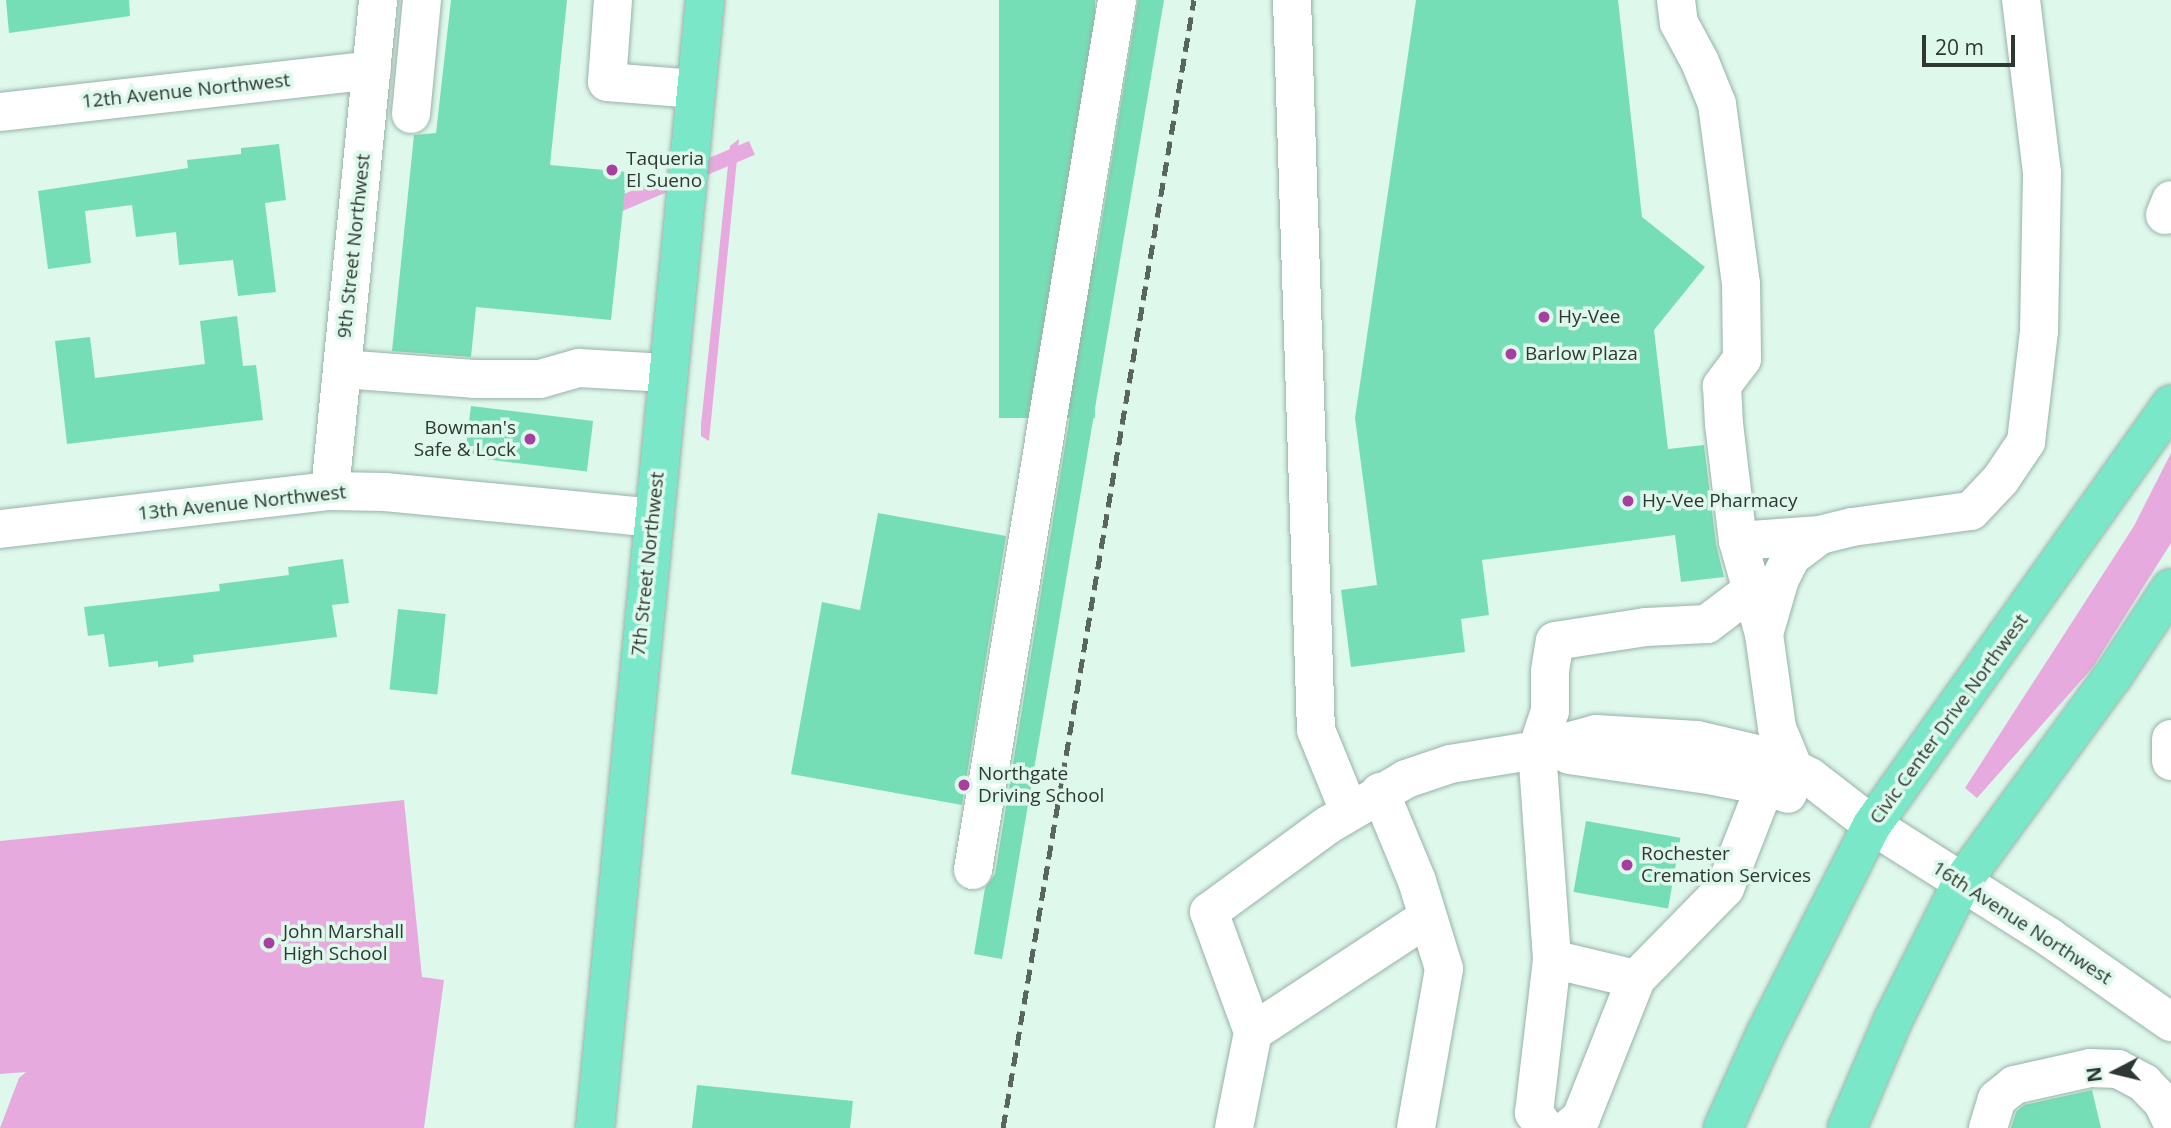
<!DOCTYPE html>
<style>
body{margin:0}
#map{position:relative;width:2171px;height:1128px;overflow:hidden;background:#def8ec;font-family:"Open Sans",sans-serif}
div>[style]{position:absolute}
.green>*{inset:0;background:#e7aadf;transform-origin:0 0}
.building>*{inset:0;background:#76deb6;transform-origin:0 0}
.roads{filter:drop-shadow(0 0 2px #99b2a7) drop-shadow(0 0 2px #99b2a7)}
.minor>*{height:38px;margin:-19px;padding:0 19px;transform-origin:19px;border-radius:19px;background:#fff}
.major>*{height:38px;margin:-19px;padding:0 19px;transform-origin:19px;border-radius:19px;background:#7ae8c8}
.rail>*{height:5px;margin-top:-2.5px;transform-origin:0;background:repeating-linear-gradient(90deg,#58665f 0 14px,transparent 0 21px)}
.dots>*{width:19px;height:19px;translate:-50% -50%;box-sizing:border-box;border:4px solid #def8ec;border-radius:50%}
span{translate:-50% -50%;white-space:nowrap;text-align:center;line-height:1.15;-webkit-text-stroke:7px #def8ec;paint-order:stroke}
.street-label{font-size:19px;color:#2e3833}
.poi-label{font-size:19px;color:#2e3833}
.left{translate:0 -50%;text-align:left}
.right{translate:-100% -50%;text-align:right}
.north{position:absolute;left:2080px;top:1037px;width:70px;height:70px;-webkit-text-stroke:5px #def8ec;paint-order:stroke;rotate:263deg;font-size:19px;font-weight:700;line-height:28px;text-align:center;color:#2e3833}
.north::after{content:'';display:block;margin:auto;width:24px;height:32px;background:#2e3833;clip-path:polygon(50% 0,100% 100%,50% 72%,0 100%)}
.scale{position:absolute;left:1922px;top:35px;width:93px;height:32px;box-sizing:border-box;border:4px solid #2e3833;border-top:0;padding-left:9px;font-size:21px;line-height:24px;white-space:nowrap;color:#2e3833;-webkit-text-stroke:5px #def8ec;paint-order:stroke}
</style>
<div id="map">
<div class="green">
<i style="clip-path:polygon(739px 139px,709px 441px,701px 436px,701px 425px,730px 146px)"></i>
<i style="left:749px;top:141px;width:15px;height:299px;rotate:67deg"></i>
<i style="clip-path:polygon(2171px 453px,2171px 543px,2093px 667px,1977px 798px,1965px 788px,2134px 526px)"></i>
<i style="clip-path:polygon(404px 800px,422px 977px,444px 980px,424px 1128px,0 1128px,19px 1078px,26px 1072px,0 1074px,0 841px)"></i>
</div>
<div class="building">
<i style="clip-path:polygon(6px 0,129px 0,130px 16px,9px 33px)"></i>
<i style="clip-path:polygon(451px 0,567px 0,550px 165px,627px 172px,611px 320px,476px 307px,471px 357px,392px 351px,414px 135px,436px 133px)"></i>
<i style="left:999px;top:0;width:96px;height:418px"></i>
<i style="clip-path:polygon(1138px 0,1164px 0,1002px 959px,974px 954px,985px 888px,995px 874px)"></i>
<i style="clip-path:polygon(1416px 0,1618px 0,1642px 217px,1705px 267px,1654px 330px,1668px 449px,1704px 445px,1716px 544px,1724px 577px,1681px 582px,1675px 535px,1482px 560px,1489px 615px,1461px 619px,1465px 652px,1351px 667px,1341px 590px,1377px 585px,1355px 418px)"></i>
<i style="clip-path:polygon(279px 144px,286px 200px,265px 203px,276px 292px,238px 296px,233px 260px,179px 265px,176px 232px,136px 237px,132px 205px,85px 211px,91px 263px,48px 269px,38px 191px,188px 168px,187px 160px,241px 154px,241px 148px)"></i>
<i style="clip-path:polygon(237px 316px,243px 366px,256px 365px,263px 420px,67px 444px,55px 341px,90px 337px,95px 378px,205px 364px,200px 321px)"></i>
<i style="left:471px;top:406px;width:123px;height:51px;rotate:7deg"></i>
<i style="clip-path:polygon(878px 513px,1006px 536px,962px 805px,791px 774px,822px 602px,860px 610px)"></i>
<i style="clip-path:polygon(343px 559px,349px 603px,332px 605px,337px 637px,193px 655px,194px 662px,158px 667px,158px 661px,109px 667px,104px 634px,88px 636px,84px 607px,220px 591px,219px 584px,289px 575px,288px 567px)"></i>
<i style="left:398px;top:609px;width:48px;height:81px;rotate:6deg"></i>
<i style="left:1586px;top:821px;width:96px;height:72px;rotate:10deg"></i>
<i style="clip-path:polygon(697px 1085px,853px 1101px,850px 1128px,692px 1128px)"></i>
<i style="clip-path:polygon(2092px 1090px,2101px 1128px,2011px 1128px,2016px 1112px,2024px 1105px)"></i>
</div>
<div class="roads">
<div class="minor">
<i style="left:613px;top:0;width:82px;rotate:94.2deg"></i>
<i style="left:607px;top:82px;width:89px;rotate:4.5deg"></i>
<i style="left:1292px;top:0;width:730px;rotate:88.12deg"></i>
<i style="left:1316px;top:730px;width:87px;rotate:67.8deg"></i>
<i style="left:1676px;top:0;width:23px;rotate:83deg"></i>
<i style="left:1679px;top:23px;width:44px;rotate:61.7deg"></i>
<i style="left:1700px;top:62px;width:45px;rotate:68deg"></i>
<i style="left:1717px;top:104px;width:182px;rotate:82.4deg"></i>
<i style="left:1741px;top:284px;width:75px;rotate:89.2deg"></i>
<i style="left:1742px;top:359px;width:34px;rotate:127deg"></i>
<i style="left:1722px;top:386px;width:38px;rotate:87deg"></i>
<i style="left:1724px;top:424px;width:118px;rotate:83.2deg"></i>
<i style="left:1738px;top:541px;width:97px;rotate:74.4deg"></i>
<i style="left:1764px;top:634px;width:95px;rotate:82.1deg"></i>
<i style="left:1777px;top:728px;width:44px;rotate:67.5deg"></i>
<i style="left:0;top:112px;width:374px;rotate:-6.4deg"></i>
<i style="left:411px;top:114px;width:115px;rotate:-84.5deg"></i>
<i style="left:2165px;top:215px;width:16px;rotate:-68deg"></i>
<i style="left:342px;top:369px;width:132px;rotate:4.3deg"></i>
<i style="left:474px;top:379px;width:66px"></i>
<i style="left:540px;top:379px;width:41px;rotate:-15.8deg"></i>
<i style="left:579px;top:368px;width:87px;rotate:3.3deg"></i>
<i style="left:330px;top:491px;width:493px;rotate:-84.4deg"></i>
<i style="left:0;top:529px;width:332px;rotate:-6.6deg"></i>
<i style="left:330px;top:491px;width:55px;rotate:1deg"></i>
<i style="left:385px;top:492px;width:269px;rotate:5.5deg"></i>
<i style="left:1738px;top:541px;width:82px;rotate:-4.2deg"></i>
<i style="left:1820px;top:535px;width:33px;rotate:-14deg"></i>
<i style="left:1852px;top:527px;width:120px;rotate:-7.7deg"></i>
<i style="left:1971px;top:511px;width:44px;rotate:-46.8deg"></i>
<i style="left:2001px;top:479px;width:45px;rotate:-56deg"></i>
<i style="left:2026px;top:442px;width:112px;rotate:-83.3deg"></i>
<i style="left:2039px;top:331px;width:158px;rotate:-88.9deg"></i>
<i style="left:2042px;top:173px;width:174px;rotate:-96.9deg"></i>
<i style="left:1764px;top:634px;width:57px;rotate:-73.8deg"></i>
<i style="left:1780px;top:579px;width:25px;rotate:-63deg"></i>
<i style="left:1791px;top:557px;width:36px;rotate:-37deg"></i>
<i style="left:2171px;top:739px;width:22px;rotate:90deg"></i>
<i style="left:1569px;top:755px;width:147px;rotate:8.2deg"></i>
<i style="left:1714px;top:776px;width:52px;rotate:11.1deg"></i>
<i style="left:1765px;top:786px;width:24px;rotate:19deg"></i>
<i style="left:1380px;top:792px;width:96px;rotate:67.4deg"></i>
<i style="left:1417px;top:881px;width:92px;rotate:72.9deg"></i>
<i style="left:1444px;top:969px;width:161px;rotate:100deg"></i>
<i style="left:973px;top:870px;width:882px;rotate:-80.6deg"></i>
<i style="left:1636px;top:979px;width:86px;rotate:-166.6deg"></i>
<i style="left:1552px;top:959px;width:210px;rotate:-94.1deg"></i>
<i style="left:1537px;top:750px;width:41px;rotate:-71.6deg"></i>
<i style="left:1550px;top:711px;width:40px;rotate:-90deg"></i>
<i style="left:1550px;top:671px;width:30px;rotate:-81deg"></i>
<i style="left:1555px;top:641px;width:92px;rotate:-8.7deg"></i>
<i style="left:1646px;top:627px;width:61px;rotate:-2.8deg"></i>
<i style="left:1707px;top:624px;width:56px;rotate:-37.1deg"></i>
<i style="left:1253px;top:1032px;width:128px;rotate:-110.1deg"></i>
<i style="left:1209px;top:912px;width:147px;rotate:-36.2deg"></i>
<i style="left:1328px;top:825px;width:91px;rotate:-30.5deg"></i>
<i style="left:1406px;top:779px;width:46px;rotate:-18.8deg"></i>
<i style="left:1450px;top:764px;width:88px;rotate:-9.1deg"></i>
<i style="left:1537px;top:750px;width:61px;rotate:-15.2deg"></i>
<i style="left:1596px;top:734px;width:101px;rotate:3.4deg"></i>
<i style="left:1697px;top:740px;width:66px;rotate:13.2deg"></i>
<i style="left:1761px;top:755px;width:36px;rotate:23deg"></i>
<i style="left:1794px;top:769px;width:18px;rotate:27deg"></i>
<i style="left:1810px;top:777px;width:78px;rotate:37.7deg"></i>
<i style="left:1872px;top:825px;width:209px;rotate:32.3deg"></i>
<i style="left:2049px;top:937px;width:149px;rotate:34.9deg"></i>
<i style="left:1234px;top:1128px;width:98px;rotate:-78.8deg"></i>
<i style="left:1253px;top:1032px;width:209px;rotate:-33.3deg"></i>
<i style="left:1545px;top:1128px;width:19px;rotate:-126deg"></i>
<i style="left:1534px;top:1113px;width:155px;rotate:-83.3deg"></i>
<i style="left:1569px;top:1128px;width:16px;rotate:-40deg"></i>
<i style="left:1581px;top:1118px;width:149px;rotate:-68.4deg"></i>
<i style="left:1636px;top:979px;width:127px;rotate:-45.6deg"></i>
<i style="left:1725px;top:888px;width:110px;rotate:-68.6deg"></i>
<i style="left:1988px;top:1128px;width:30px;rotate:-73deg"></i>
<i style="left:1997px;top:1099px;width:22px;rotate:-39deg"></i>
<i style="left:2014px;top:1085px;width:78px;rotate:-12.6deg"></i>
<i style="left:2090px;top:1068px;width:28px;rotate:2deg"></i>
<i style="left:2118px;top:1069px;width:30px;rotate:28deg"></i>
<i style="left:2144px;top:1083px;width:28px;rotate:46deg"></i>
<i style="left:2163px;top:1103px;width:19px;rotate:65deg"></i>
</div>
<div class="major">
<i style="left:595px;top:1128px;width:1133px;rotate:-84.43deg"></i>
<i style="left:1723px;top:1128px;width:102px;rotate:-65.7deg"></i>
<i style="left:1765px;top:1035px;width:236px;rotate:-63deg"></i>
<i style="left:1872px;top:825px;width:516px;rotate:-54.55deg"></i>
<i style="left:1847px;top:1128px;width:117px;rotate:-66.9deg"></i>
<i style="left:1893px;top:1020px;width:154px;rotate:-63.4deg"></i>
<i style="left:1962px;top:882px;width:255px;rotate:-53.8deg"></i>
<i style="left:2113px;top:676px;width:105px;rotate:-56.6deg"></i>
</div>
</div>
<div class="rail">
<i style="left:1003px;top:1128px;width:1144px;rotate:-80.39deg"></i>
</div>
<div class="dots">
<i style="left:612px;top:170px;background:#a83ea0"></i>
<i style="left:1544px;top:317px;background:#a83ea0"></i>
<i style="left:1511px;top:354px;background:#a83ea0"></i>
<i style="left:530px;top:439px;background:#a83ea0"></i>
<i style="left:1628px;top:501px;background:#a83ea0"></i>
<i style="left:964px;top:785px;background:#a83ea0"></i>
<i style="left:1627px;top:865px;background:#a83ea0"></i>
<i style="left:269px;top:943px;background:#a83ea0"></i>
</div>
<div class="street-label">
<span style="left:186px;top:91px;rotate:-6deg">12th Avenue Northwest</span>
<span style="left:354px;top:246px;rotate:-84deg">9th Street Northwest</span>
<span style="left:242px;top:503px;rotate:-6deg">13th Avenue Northwest</span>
<span style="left:648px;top:564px;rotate:-84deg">7th Street Northwest</span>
<span style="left:1949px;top:719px;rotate:-54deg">Civic Center Drive Northwest</span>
<span style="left:2022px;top:923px;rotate:33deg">16th Avenue Northwest</span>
</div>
<div class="poi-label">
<span class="left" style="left:626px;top:170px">Taqueria<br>El Sueno</span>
<span class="left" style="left:1558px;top:317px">Hy-Vee</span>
<span class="left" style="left:1525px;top:354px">Barlow Plaza</span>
<span class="right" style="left:516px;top:439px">Bowman's<br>Safe &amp; Lock</span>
<span class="left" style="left:1642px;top:501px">Hy-Vee Pharmacy</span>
<span class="left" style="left:978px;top:785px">Northgate<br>Driving School</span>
<span class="left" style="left:1641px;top:865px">Rochester<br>Cremation Services</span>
<span class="left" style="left:283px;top:943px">John Marshall<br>High School</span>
</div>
<div class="north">N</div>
<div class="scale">20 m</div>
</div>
